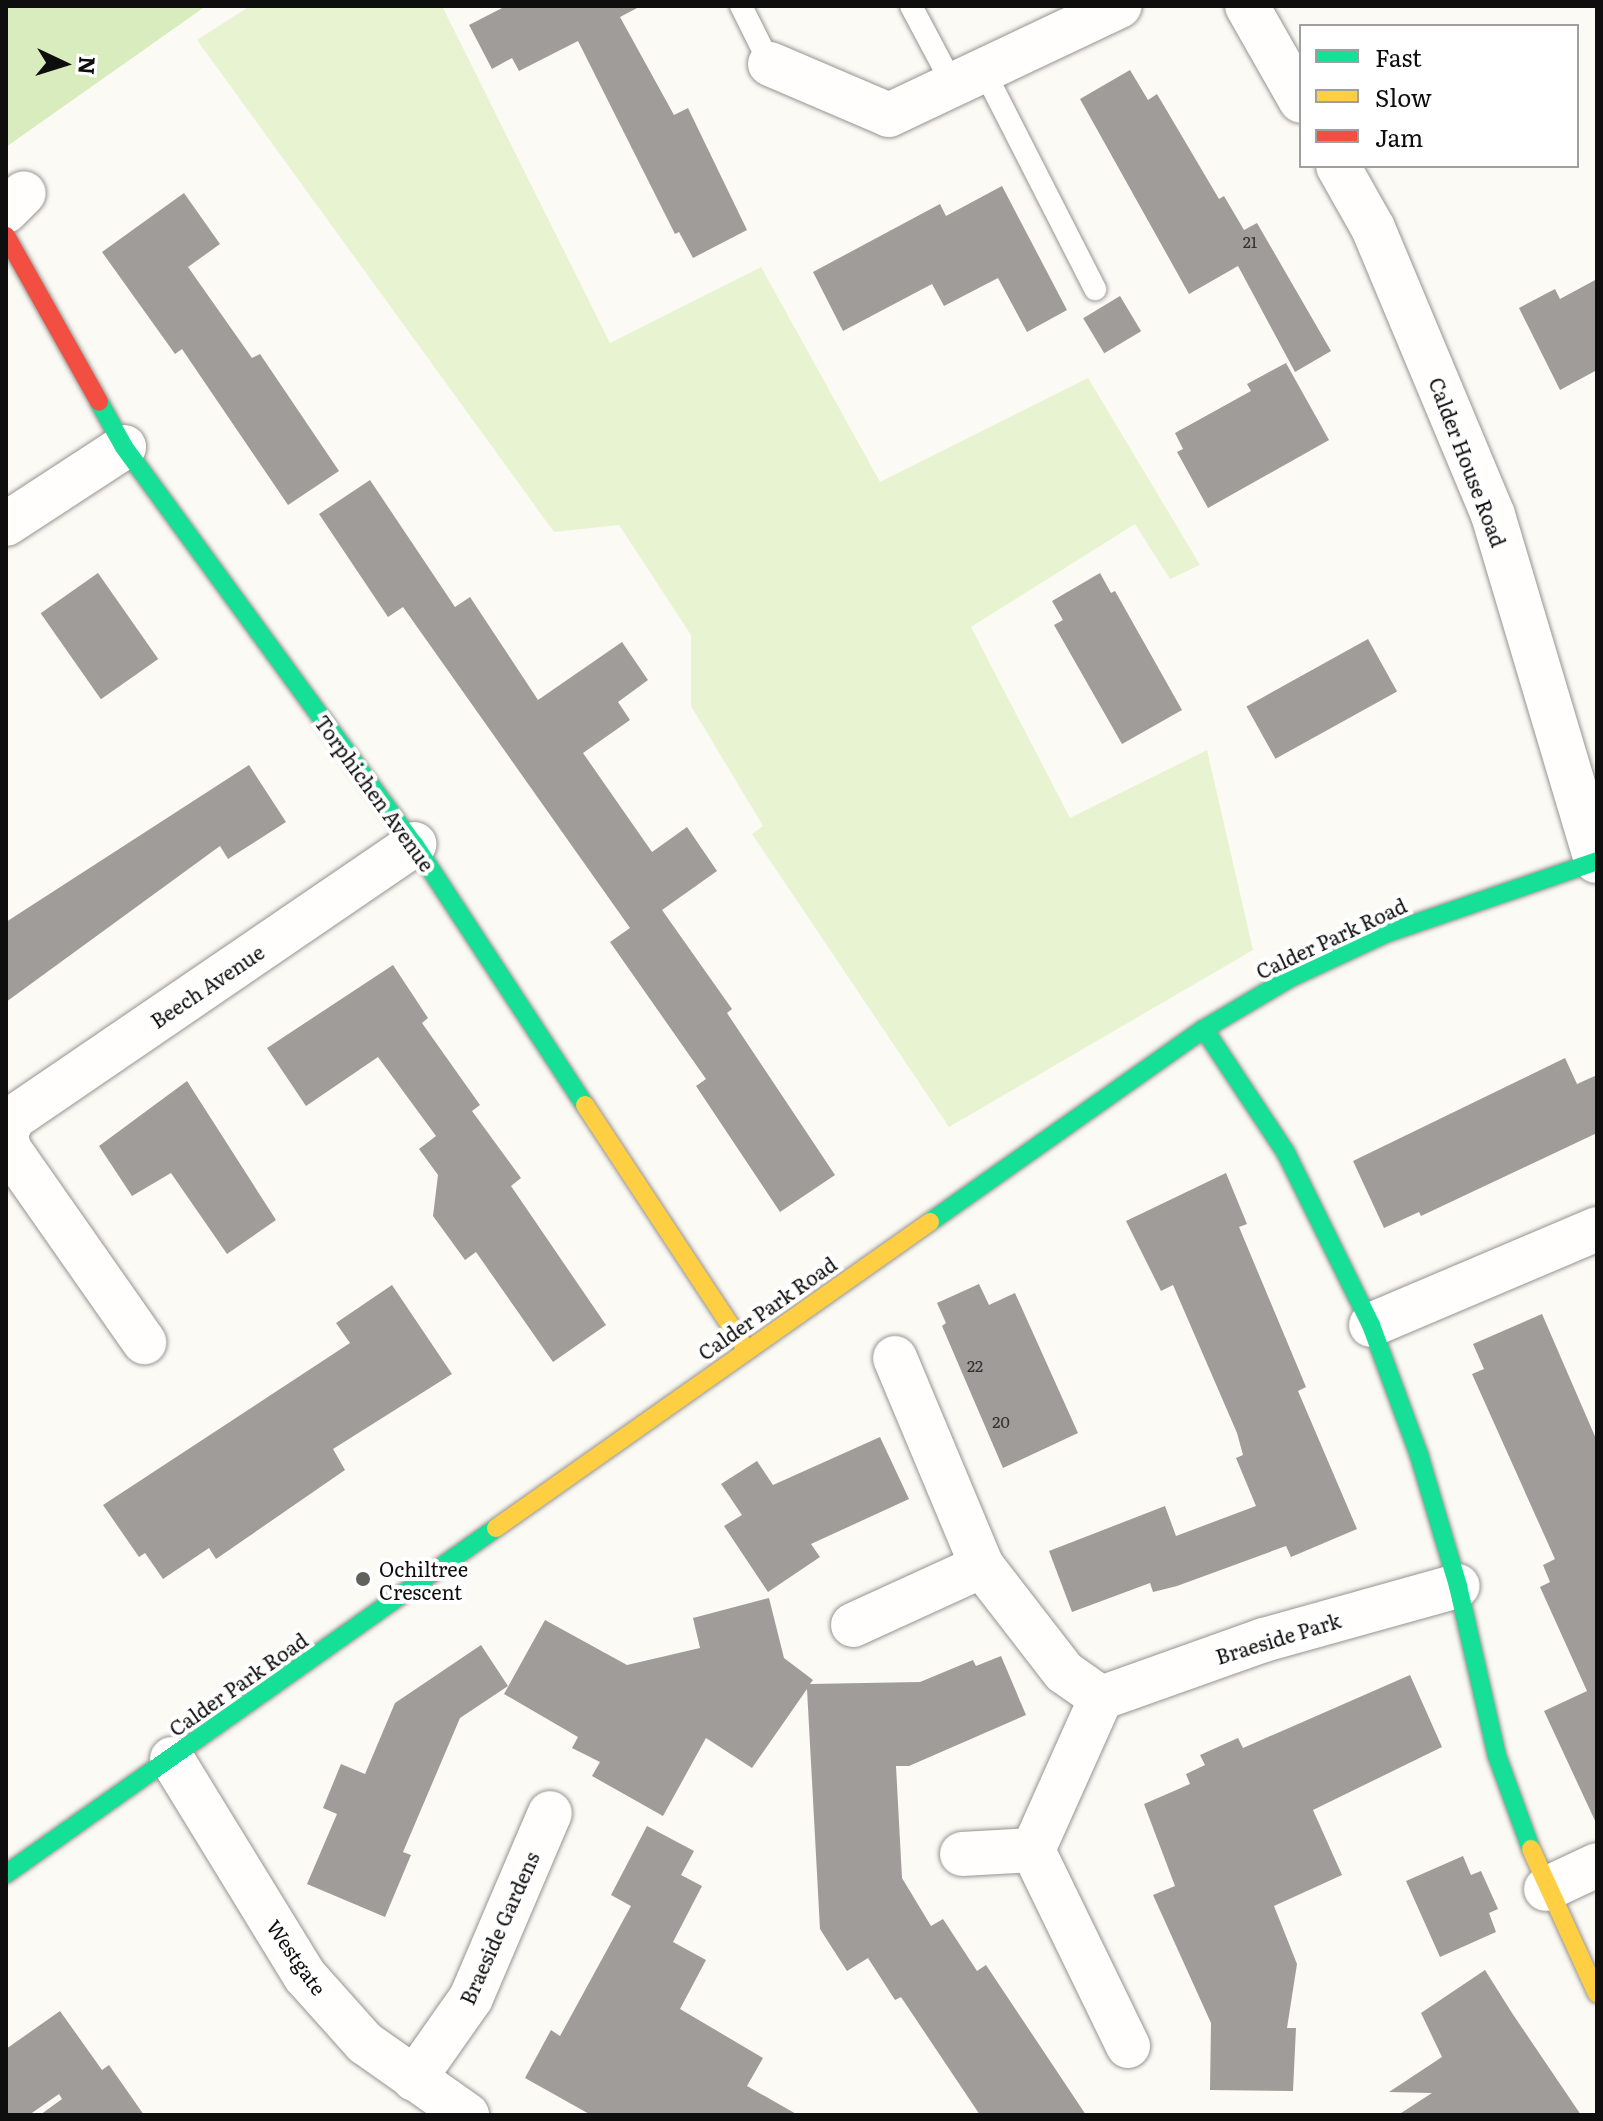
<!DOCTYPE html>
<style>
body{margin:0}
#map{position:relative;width:1603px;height:2121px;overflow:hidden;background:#fcfaf4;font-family:Literata,serif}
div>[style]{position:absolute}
.green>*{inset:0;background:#e8f3d1}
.forest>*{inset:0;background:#d9ecbe}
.building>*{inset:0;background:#9f9c99;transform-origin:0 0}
.roads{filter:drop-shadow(0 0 2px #959492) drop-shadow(0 0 2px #959492)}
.lane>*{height:22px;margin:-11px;padding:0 11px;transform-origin:11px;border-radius:11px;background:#fffefd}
.street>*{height:44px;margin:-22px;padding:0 22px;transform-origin:22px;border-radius:22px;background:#fffefd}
.fast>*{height:18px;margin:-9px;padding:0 9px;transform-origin:9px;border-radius:9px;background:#16e098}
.slow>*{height:18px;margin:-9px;padding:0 9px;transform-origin:9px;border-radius:9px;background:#ffcf43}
.jam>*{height:18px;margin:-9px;padding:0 9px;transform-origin:9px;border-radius:9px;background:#f24e42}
.dots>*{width:22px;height:22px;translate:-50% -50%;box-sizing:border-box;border:4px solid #fff;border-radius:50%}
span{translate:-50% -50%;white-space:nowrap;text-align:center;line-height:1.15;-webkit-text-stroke:8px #fff;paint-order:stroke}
.number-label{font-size:16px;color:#323231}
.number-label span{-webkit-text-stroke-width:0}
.street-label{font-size:20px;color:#0e0e0e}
.poi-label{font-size:20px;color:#0e0e0e}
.left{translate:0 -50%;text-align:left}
.frame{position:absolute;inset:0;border:8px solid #0e0e0e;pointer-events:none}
.legend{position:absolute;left:1299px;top:24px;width:280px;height:144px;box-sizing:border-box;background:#fff;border:2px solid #9f9f9f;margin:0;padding:10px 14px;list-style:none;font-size:24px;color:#0e0e0e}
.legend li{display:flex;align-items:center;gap:16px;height:40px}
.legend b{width:40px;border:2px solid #9f9f9f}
.north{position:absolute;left:24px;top:24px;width:80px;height:80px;-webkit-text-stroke:6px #fff;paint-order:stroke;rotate:94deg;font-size:22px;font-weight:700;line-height:32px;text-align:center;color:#0e0e0e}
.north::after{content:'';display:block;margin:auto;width:28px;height:36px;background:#0e0e0e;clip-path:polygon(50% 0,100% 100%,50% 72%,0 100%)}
</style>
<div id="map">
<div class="green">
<i style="clip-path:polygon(250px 6px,442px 6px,610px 343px,761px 267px,880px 482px,1088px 378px,1200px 565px,1170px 579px,1135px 524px,971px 627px,1070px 818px,1207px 750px,1253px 950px,949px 1127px,752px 834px,763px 826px,691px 706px,691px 635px,619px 525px,554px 532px,197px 40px)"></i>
</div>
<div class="forest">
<i style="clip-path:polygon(6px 6px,206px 6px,6px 147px)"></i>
</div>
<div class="building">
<i style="clip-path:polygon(506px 6px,641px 6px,620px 17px,674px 115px,688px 108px,747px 230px,693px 258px,679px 232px,675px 234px,578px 41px,519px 71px,512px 58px,492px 69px,469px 25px)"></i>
<i style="clip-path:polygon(1130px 70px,1148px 100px,1157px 94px,1219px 199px,1224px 196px,1244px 230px,1257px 223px,1331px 351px,1295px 372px,1238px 266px,1189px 294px,1080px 99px)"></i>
<i style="clip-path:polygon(1002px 186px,1067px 310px,1027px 332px,998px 278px,944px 306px,932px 284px,843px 331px,813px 272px,940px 204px,946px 216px)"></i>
<i style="clip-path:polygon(184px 193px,220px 244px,188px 267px,252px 358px,260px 354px,339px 471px,288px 505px,182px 349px,175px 354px,102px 252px)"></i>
<i style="clip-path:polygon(1597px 279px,1597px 370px,1560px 390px,1519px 308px,1555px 289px,1560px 299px)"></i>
<i style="left:1120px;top:296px;width:41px;height:43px;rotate:59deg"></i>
<i style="clip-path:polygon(1286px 363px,1329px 440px,1208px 508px,1177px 452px,1183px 449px,1175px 433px,1251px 391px,1247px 384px)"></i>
<i style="clip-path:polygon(370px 480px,455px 607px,470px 597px,538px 700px,622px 642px,648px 680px,618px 702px,630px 720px,583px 753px,652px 852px,687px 827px,717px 871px,662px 910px,732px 1009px,727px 1013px,835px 1175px,780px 1212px,696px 1086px,706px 1079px,610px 942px,630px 928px,403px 607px,388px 617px,319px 514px)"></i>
<i style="left:98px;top:573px;width:105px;height:70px;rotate:55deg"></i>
<i style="clip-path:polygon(1100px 573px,1111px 593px,1115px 591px,1182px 710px,1122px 744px,1054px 625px,1063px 620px,1052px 601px)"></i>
<i style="left:1368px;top:639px;width:60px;height:139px;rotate:61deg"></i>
<i style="clip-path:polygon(249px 765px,286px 822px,228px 859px,220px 846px,6px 1002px,6px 922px)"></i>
<i style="clip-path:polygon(393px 965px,428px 1018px,422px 1023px,480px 1105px,472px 1111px,521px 1178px,511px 1186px,606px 1325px,553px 1362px,476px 1252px,465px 1260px,433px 1216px,438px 1175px,419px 1149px,436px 1136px,378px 1057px,306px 1106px,267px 1048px)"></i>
<i style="clip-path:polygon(1565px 1058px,1577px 1084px,1597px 1075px,1597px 1133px,1421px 1216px,1419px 1212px,1384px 1228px,1353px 1161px)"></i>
<i style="clip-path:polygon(187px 1081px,276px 1220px,227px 1254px,171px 1173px,132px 1196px,99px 1146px)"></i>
<i style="clip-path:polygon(1226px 1173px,1247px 1224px,1239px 1227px,1306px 1387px,1298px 1391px,1357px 1529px,1291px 1557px,1286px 1546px,1177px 1586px,1153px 1592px,1150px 1583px,1072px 1612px,1049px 1551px,1165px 1506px,1176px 1536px,1256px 1506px,1236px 1458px,1243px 1455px,1237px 1433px,1173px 1285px,1161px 1291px,1126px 1221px)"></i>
<i style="clip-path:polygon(979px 1284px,989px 1305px,1015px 1293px,1078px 1433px,1003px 1468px,942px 1326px,946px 1323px,937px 1303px)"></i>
<i style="clip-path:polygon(392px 1285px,452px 1374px,333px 1449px,345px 1470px,216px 1559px,209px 1548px,163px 1579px,145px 1553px,139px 1557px,103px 1505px,350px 1343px,336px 1323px)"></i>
<i style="clip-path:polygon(1542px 1314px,1597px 1441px,1597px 1825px,1544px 1711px,1587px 1691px,1540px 1587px,1550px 1582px,1543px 1565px,1555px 1559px,1472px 1374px,1484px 1369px,1473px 1344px)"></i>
<i style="clip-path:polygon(880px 1437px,909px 1499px,811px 1544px,820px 1557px,768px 1592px,724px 1526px,742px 1515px,721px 1484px,757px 1461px,773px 1485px)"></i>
<i style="clip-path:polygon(769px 1598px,784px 1658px,813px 1680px,810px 1684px,920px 1682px,973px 1660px,976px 1666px,1001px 1656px,1026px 1715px,909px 1766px,896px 1766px,902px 1878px,931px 1926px,943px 1919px,977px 1971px,986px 1965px,1086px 2115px,980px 2115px,901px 1997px,895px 2000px,868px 1958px,847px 1971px,820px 1929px,807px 1689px,752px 1768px,706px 1738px,663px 1816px,592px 1776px,600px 1762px,572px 1748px,578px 1737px,504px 1694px,545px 1620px,627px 1665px,700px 1648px,693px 1618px)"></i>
<i style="clip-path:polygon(481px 1645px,508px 1686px,460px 1718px,403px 1852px,411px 1855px,385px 1917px,307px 1884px,337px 1814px,323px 1808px,341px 1764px,365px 1774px,395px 1703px)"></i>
<i style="clip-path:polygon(1410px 1675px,1442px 1747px,1313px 1810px,1342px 1875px,1274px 1906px,1297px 1964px,1287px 2028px,1296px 2028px,1293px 2091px,1210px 2090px,1211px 2023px,1153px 1895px,1175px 1886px,1144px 1804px,1190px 1784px,1186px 1774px,1205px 1765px,1200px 1755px,1238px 1738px,1243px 1748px)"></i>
<i style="clip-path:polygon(647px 1826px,694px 1851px,681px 1875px,702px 1886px,673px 1942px,706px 1960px,680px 2009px,763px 2058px,747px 2086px,798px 2115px,591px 2115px,525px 2078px,551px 2030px,560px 2036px,631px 1906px,611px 1895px)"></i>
<i style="clip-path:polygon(1463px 1856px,1471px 1875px,1481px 1871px,1498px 1909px,1489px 1913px,1496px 1932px,1440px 1957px,1406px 1881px)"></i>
<i style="clip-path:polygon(1485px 1970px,1512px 2013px,1581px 2115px,1398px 2115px,1432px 2093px,1389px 2092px,1442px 2057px,1421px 2013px)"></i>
<i style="clip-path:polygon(60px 2011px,102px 2070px,109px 2065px,144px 2115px,40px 2115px,62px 2099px,59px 2094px,29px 2115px,6px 2115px,6px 2049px)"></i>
</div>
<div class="roads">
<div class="lane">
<i style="left:741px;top:6px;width:65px;rotate:63.4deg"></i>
<i style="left:911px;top:6px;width:89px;rotate:62deg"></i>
<i style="left:984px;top:71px;width:245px;rotate:63deg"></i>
</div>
<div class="street">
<i style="left:1247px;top:6px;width:109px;rotate:60.4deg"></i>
<i style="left:770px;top:64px;width:129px;rotate:23.2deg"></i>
<i style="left:889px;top:115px;width:255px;rotate:-25.3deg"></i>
<i style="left:1338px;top:166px;width:71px;rotate:60.6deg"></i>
<i style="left:1373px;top:228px;width:311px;rotate:67.3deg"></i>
<i style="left:1493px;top:515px;width:361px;rotate:73.4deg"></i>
<i style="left:6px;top:211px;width:25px;rotate:-45deg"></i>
<i style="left:6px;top:524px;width:141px;rotate:-33.1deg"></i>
<i style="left:6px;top:1133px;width:17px;rotate:-65deg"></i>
<i style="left:13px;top:1118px;width:486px;rotate:-34.3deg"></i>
<i style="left:6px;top:1134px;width:15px;rotate:79deg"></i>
<i style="left:9px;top:1149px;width:236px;rotate:55deg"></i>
<i style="left:1371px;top:1325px;width:246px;rotate:-23deg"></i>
<i style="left:895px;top:1358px;width:225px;rotate:67.3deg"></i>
<i style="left:982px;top:1566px;width:134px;rotate:52.3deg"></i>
<i style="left:1064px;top:1672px;width:45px;rotate:35.1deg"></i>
<i style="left:853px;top:1625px;width:142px;rotate:-24.6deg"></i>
<i style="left:172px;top:1759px;width:255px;rotate:58.5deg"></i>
<i style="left:305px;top:1976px;width:90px;rotate:48.2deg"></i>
<i style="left:365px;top:2043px;width:125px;rotate:35.2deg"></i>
<i style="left:962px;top:1854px;width:71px;rotate:-3.2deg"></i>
<i style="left:1546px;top:1889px;width:56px;rotate:-25.2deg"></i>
<i style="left:1128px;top:2046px;width:218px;rotate:-115.9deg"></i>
<i style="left:1033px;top:1850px;width:167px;rotate:-65.9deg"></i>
<i style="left:1101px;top:1698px;width:173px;rotate:-19.6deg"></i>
<i style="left:1264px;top:1640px;width:201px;rotate:-15.6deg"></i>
<i style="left:414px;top:2079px;width:99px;rotate:-54.9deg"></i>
<i style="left:471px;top:1998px;width:201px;rotate:-66.9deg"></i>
</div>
<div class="fast">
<i style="left:99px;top:402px;width:51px;rotate:60.9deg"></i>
<i style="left:124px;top:447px;width:492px;rotate:53.9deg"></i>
<i style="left:414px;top:844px;width:312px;rotate:56.8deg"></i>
<i style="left:1204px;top:1029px;width:149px;rotate:56.5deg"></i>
<i style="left:1286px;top:1153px;width:192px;rotate:63.7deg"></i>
<i style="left:1371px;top:1325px;width:139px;rotate:69.7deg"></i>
<i style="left:1419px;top:1455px;width:137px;rotate:73.4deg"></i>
<i style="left:1458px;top:1586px;width:174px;rotate:77.1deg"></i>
<i style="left:1497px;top:1756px;width:99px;rotate:69.9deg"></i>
<i style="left:930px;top:1222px;width:335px;rotate:-35.2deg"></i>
<i style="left:1204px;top:1029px;width:102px;rotate:-30.6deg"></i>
<i style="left:1292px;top:977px;width:105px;rotate:-24.9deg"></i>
<i style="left:1387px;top:933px;width:222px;rotate:-18.9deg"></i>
<i style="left:6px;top:1874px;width:600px;rotate:-35.23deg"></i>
</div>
<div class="slow">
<i style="left:585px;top:1105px;width:292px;rotate:56.6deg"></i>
<i style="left:496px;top:1528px;width:531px;rotate:-35.19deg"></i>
<i style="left:1531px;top:1849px;width:159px;rotate:65.5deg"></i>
</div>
<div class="jam">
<i style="left:6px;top:236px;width:190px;rotate:60.7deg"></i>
</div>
</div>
<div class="dots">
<i style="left:363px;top:1579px;background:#61615e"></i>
</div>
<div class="number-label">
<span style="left:1250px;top:241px">21</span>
<span style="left:975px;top:1365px">22</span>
<span style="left:1001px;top:1421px">20</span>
</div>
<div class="street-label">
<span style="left:1468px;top:462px;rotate:69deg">Calder House Road</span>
<span style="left:375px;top:793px;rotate:54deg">Torphichen Avenue</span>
<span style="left:1331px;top:938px;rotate:-25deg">Calder Park Road</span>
<span style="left:207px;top:986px;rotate:-34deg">Beech Avenue</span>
<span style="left:767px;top:1308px;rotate:-35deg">Calder Park Road</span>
<span style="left:1278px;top:1638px;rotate:-17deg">Braeside Park</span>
<span style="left:238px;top:1684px;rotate:-35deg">Calder Park Road</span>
<span style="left:499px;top:1928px;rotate:-66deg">Braeside Gardens</span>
<span style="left:297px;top:1957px;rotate:55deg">Westgate</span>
</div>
<div class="poi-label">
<span class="left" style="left:379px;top:1580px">Ochiltree<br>Crescent</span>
</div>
<div class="frame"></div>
<ul class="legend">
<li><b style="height:10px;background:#16e098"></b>Fast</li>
<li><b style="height:10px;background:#ffcf43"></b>Slow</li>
<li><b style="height:10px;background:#f24e42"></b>Jam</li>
</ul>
<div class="north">N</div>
</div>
